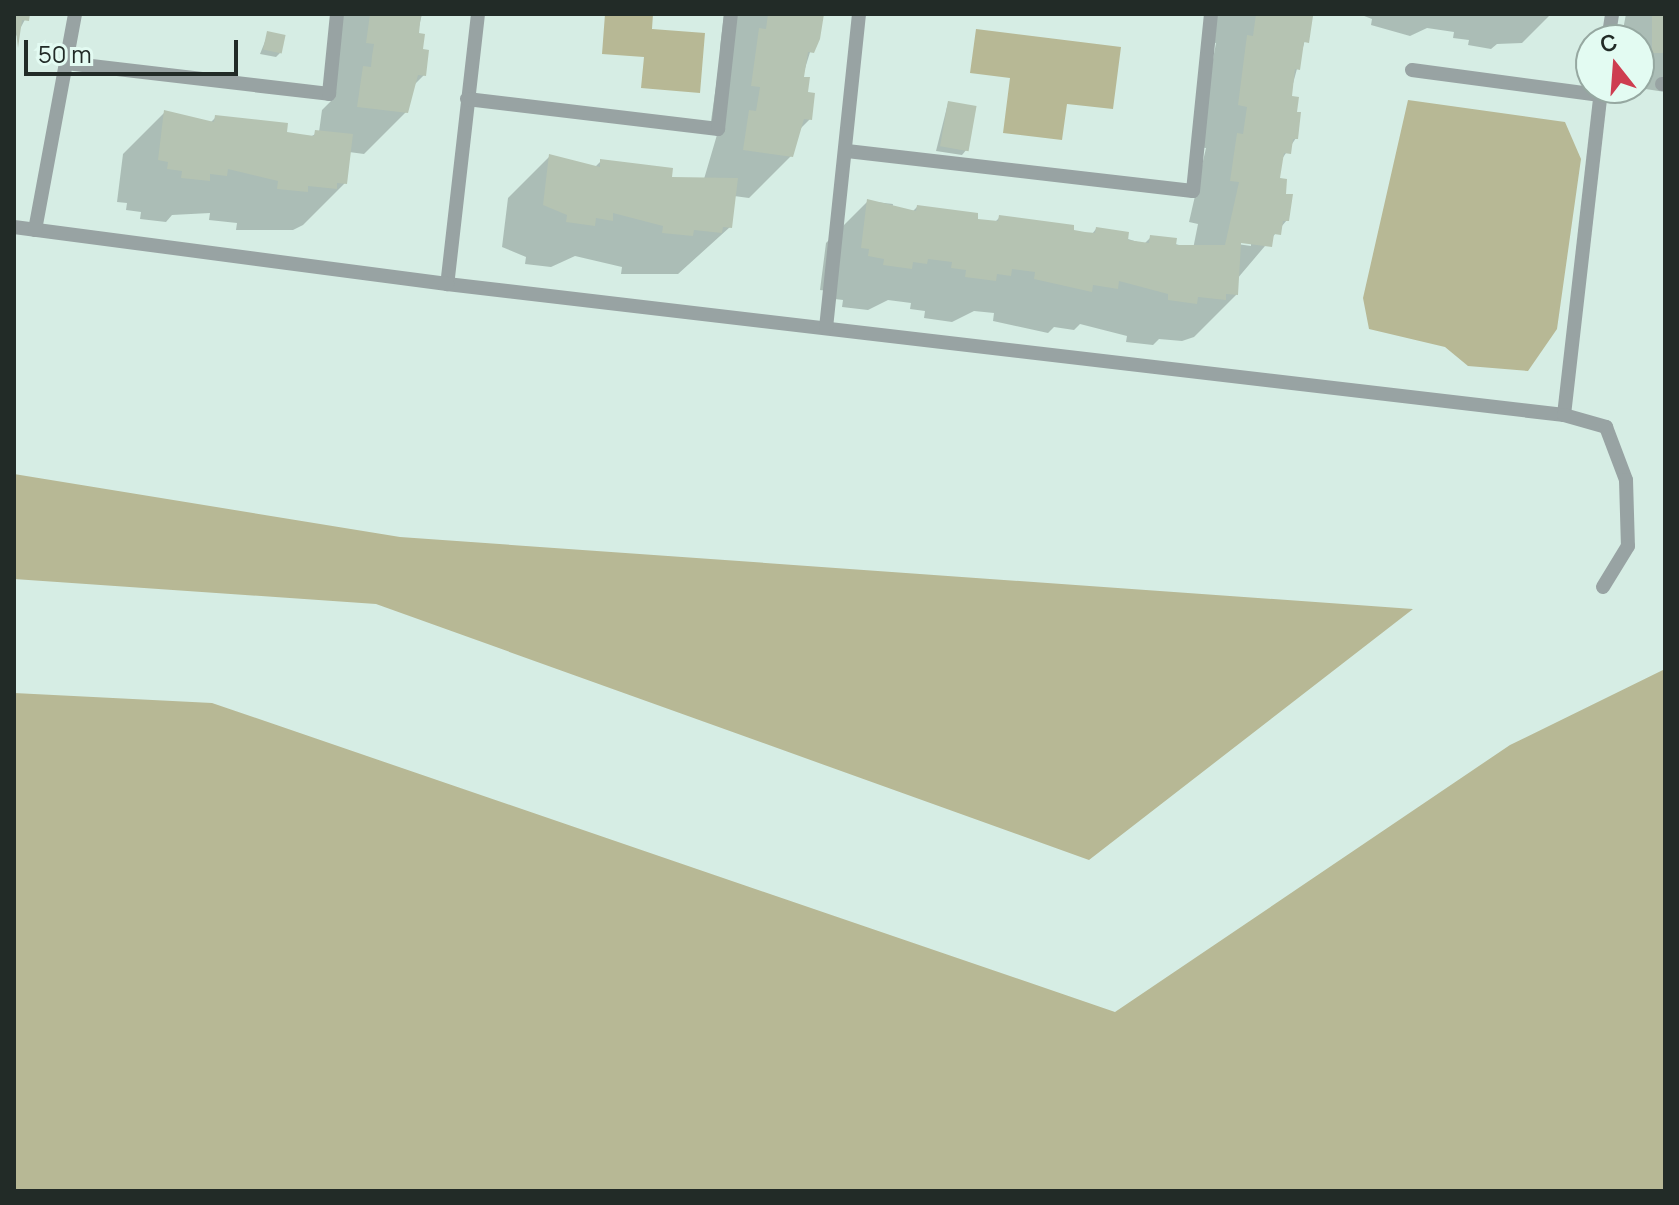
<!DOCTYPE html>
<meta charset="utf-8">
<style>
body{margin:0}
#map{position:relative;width:1679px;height:1205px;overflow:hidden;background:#d6ede4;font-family:Manrope,sans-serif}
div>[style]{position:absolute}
.green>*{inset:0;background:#b7b895}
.shadow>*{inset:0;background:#0003}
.building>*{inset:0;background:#b5c3b2;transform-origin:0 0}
.lane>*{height:14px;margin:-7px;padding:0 7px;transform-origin:7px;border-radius:7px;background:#98a3a3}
span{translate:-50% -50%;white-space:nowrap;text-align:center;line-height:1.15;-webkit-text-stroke:7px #e3fbf2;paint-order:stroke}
.frame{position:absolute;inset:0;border:16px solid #222b27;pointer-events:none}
.north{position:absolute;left:1575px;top:24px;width:80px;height:80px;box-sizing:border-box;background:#e3fbf2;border:2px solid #96a8a1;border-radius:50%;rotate:343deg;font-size:22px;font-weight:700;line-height:32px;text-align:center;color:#222b27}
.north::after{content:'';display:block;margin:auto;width:28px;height:36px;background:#ce3d50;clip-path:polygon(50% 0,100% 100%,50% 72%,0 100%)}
.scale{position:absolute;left:24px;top:40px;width:214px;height:36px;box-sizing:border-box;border:4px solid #222b27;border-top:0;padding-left:10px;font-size:24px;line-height:28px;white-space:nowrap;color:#222b27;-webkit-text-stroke:6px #e3fbf2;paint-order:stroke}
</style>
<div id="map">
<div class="green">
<i style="clip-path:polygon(605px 14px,653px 14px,652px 29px,705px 33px,700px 93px,641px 88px,644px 57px,602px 54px)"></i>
<i style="clip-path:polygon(976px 29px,1121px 47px,1113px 109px,1067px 104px,1062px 140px,1003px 133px,1010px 78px,970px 73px)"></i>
<i style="clip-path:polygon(1408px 100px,1565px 122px,1581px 159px,1557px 329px,1528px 371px,1468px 366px,1445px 347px,1369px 329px,1363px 298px)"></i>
<i style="clip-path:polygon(14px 474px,400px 537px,1413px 609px,1089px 860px,376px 604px,14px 579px)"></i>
<i style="clip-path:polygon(1665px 669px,1665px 1191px,14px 1191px,14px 693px,212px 703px,1115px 1012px,1510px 745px)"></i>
</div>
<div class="shadow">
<i style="clip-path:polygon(14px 14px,28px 14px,14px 40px)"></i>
<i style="clip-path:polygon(342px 14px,422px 14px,417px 35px,424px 75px,413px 86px,406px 112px,364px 154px,349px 152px,345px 183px,303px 225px,293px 230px,236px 230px,237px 223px,209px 220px,210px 213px,172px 215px,166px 222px,140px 219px,141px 212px,126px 210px,127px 203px,117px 202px,123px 154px,165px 112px,210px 123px,216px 117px,284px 134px,310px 137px,319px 132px,322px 110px,331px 101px)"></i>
<i style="clip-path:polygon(724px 14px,822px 14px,802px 78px,810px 119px,799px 130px,791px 156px,749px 198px,734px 196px,730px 227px,678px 274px,621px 274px,622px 267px,575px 256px,551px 267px,525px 264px,526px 257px,502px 247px,508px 198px,550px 156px,595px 167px,601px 161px,670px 179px,704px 179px,719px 128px,710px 128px,718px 72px,728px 48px,720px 48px)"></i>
<i style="clip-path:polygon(evenodd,1212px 14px,1311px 18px,1289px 98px,1296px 138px,1280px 162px,1278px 180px,1287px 220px,1237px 279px,1236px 295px,1194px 337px,1182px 341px,1159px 339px,1153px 345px,1126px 342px,1127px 336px,1080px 324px,1074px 330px,1054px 327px,1048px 333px,993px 321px,994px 313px,974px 311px,952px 322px,924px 318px,925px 311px,910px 309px,911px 303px,888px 300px,868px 310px,842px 307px,843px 300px,827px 298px,828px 291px,820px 290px,826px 243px,868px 201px,893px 204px,892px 210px,912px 212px,917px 207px,975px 221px,994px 223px,1000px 217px,1092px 234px,1096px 229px,1144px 244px,1151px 237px,1193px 249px,1198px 224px,1189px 222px,1206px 148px,1197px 147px,1216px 43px,1208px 42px,1212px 14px,1251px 242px,1251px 246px,1230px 243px,1251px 242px)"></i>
<i style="clip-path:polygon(1359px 14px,1551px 14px,1522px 43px,1497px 44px,1491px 49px,1468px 45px,1469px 40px,1453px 38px,1454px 32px,1427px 28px,1410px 36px,1371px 25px,1372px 19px)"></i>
<i style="clip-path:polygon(1626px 14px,1665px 14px,1665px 92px,1639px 88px,1639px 40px,1621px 40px)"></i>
<i style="clip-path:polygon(268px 34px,281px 52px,276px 57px,260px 54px)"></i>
<i style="clip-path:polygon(948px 103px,967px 149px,962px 155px,936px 151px)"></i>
</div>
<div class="building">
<i style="clip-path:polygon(14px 14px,30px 14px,29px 21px,22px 20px,18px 48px)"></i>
<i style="clip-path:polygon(370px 14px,421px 14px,419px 33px,425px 34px,423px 49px,429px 50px,426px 76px,418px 75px,408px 113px,357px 107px,363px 66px,371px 67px,372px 56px,374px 44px,366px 43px)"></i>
<i style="clip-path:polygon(768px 14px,824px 14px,820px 39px,814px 53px,808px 52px,804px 77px,810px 77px,808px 92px,815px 93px,812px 120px,804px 119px,793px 157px,743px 150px,749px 110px,756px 111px,760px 87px,751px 86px,759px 28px,766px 29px)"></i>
<i style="clip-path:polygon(1256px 14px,1313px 16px,1309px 43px,1304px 42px,1300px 70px,1295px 69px,1292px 96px,1299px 97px,1297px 112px,1301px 112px,1298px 139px,1293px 139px,1291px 154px,1284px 153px,1280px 178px,1287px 179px,1286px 194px,1293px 194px,1289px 221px,1283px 221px,1281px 235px,1274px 234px,1272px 247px,1241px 243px,1238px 295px,1226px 294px,1226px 300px,1198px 297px,1197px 304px,1168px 300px,1168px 294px,1119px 281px,1118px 289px,1093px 285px,1092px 292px,1034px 279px,1035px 272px,1012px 269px,1011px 276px,997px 274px,996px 281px,965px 277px,966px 270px,951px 268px,952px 262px,928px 259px,927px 264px,913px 262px,912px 269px,883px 265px,884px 259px,868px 256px,869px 249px,861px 248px,867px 199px,916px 211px,917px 205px,978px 213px,978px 219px,998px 221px,999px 215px,1074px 225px,1074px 230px,1085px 232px,1095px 233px,1096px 227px,1129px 232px,1128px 240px,1149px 243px,1150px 235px,1177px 238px,1176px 245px,1225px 245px,1239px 182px,1230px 181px,1237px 133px,1243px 134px,1247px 107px,1238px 105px,1247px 35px,1253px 36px)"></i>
<i style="left:1652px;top:14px;width:13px;height:39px"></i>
<i style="left:267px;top:31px;width:19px;height:19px;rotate:12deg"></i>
<i style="left:948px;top:101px;width:29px;height:46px;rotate:10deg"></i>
<i style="clip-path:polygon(164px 110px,214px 122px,215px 115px,288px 123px,287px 132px,300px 134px,314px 136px,315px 130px,353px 134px,347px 184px,337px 183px,337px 189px,308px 186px,308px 192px,277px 189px,278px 181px,228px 169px,227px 176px,210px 174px,210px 181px,181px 178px,182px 171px,167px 169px,168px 162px,158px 160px)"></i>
<i style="clip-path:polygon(549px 154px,600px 167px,600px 159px,673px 168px,672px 177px,738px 178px,732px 228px,723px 227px,722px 233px,694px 230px,693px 236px,662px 233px,663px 226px,613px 213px,613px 221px,596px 218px,595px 226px,566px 222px,567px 215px,543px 205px)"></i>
</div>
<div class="lane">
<i style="left:478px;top:14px;width:272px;rotate:96.5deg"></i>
<i style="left:447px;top:284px;width:1125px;rotate:6.69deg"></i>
<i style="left:1564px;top:415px;width:329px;rotate:-83.5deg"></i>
<i style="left:1608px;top:40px;width:26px;rotate:-81deg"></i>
<i style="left:66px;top:63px;width:265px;rotate:6.7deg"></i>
<i style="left:329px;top:94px;width:80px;rotate:-84.3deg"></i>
<i style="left:1412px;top:70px;width:190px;rotate:7.6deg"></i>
<i style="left:1662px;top:84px;width:3px"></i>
<i style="left:467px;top:99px;width:253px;rotate:6.8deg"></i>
<i style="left:718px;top:129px;width:116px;rotate:-83.6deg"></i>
<i style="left:847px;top:151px;width:348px;rotate:6.6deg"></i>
<i style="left:1193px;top:191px;width:178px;rotate:-84.2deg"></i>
<i style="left:14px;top:227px;width:437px;rotate:7.5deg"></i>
<i style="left:35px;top:230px;width:220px;rotate:-79.5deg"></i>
<i style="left:826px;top:328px;width:316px;rotate:-84deg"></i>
<i style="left:1564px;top:415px;width:44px;rotate:15.9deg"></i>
<i style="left:1606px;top:427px;width:57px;rotate:69.3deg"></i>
<i style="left:1626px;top:480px;width:66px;rotate:88.3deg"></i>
<i style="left:1628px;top:546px;width:48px;rotate:121.4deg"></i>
</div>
<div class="frame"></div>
<div class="north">С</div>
<div class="scale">50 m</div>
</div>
